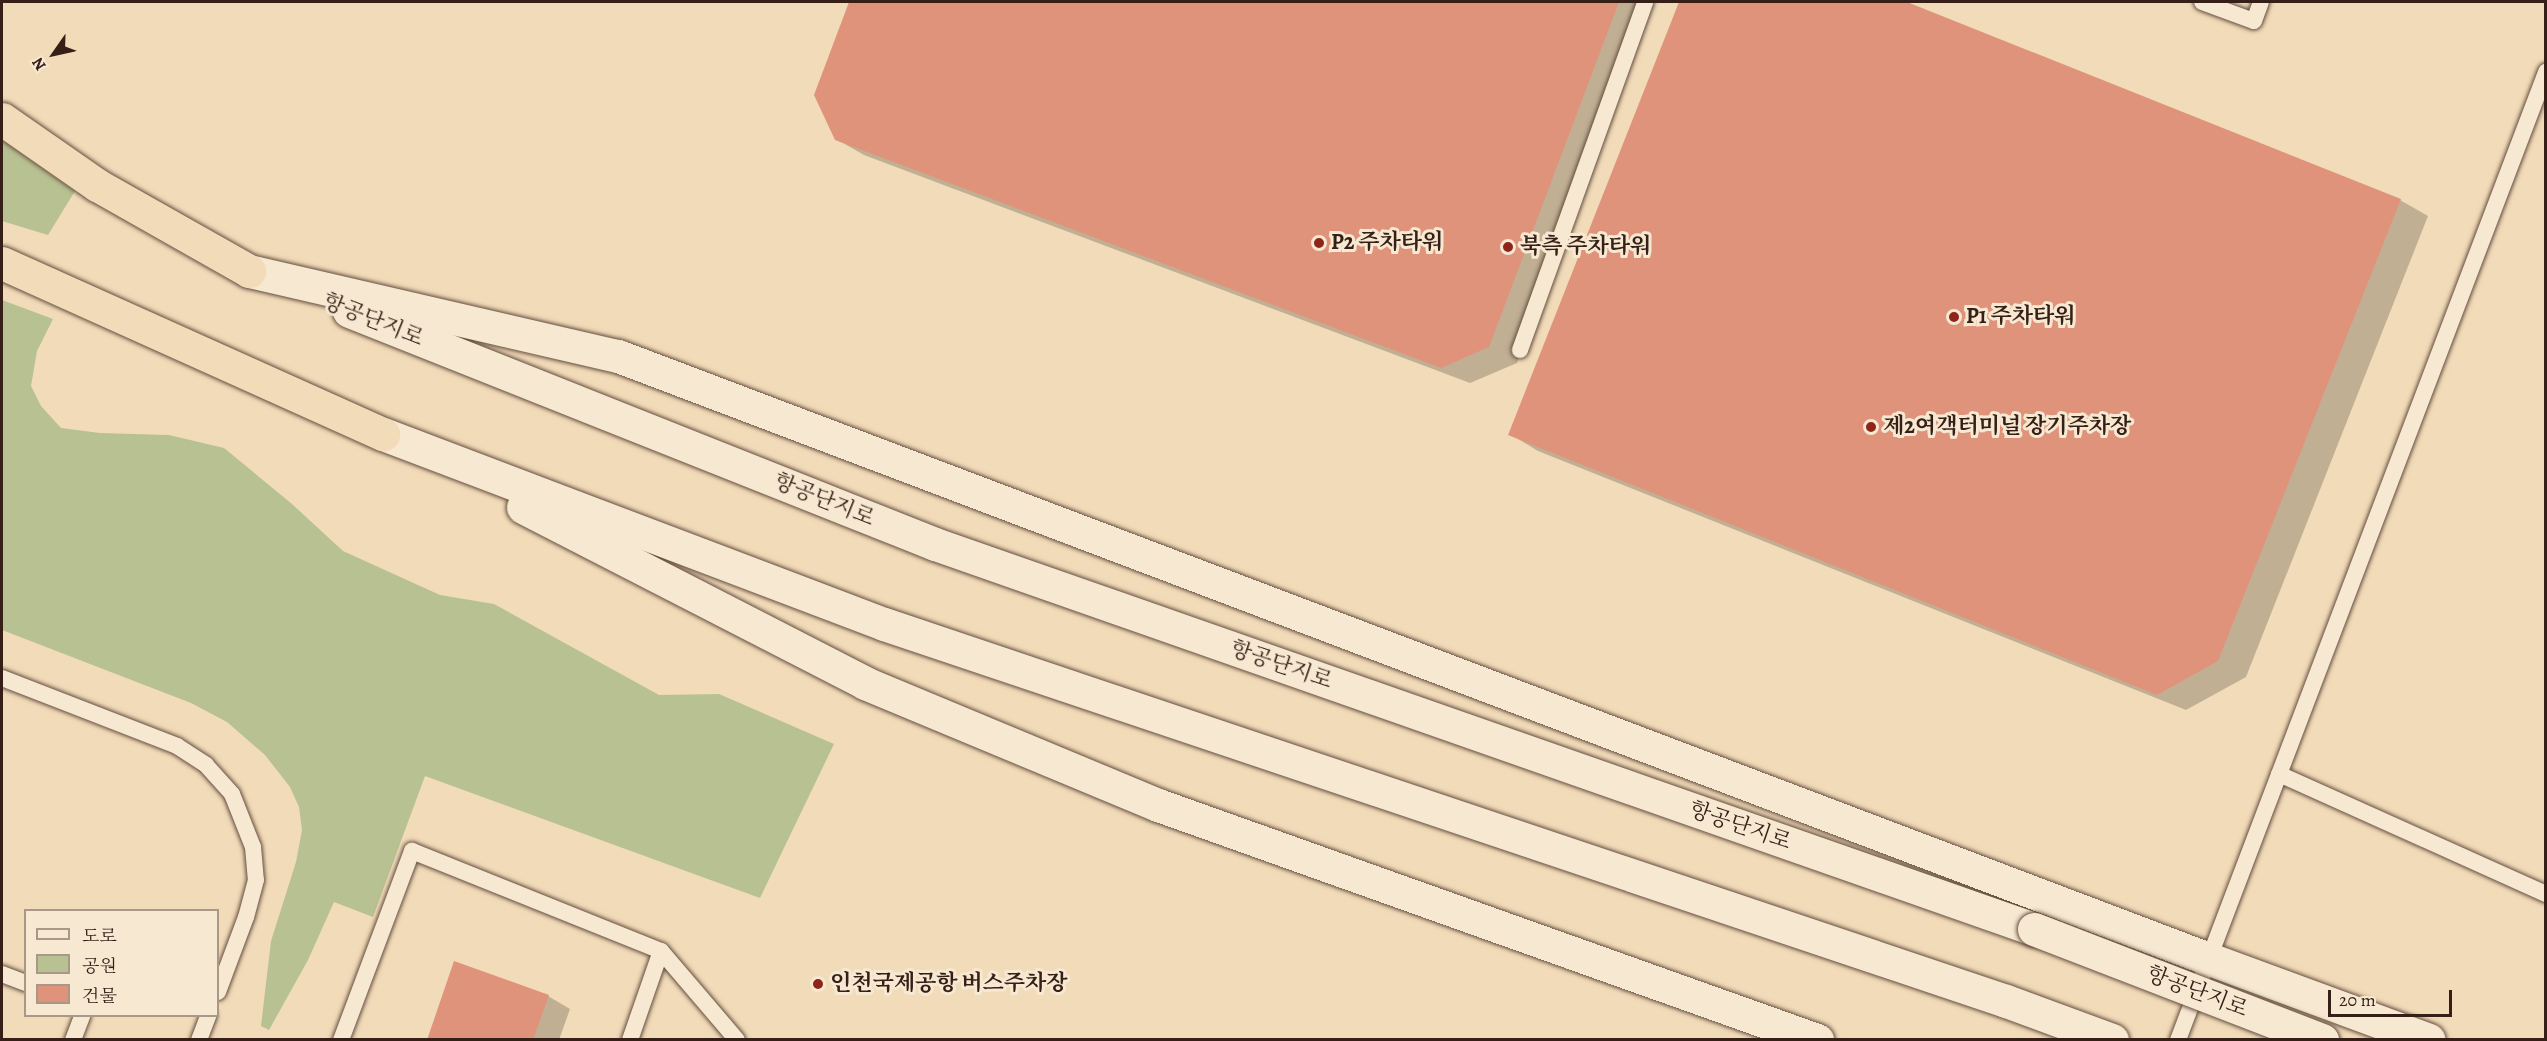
<!DOCTYPE html>
<meta charset="utf-8">
<style>
body{margin:0}
#map{position:relative;width:2547px;height:1041px;overflow:hidden;background:#f2dbb9;font-family:Alegreya,"Noto Serif KR",serif}
div>[style]{position:absolute}
.green>*{inset:0;background:#b8c191}
.shadow>*{inset:0;background:#0003}
.building>*{inset:0;background:#e0937b}
.roads{filter:drop-shadow(0 0 2px #644e3f) drop-shadow(0 0 2px #644e3f)}
.service>*{height:16px;margin:-8px;padding:0 8px;transform-origin:8px;border-radius:8px;background:#f7e8d2}
.tertiary>*{height:33px;margin:-16.5px;padding:0 16.5px;transform-origin:16.5px;border-radius:16.5px;background:#f7e8d2}
.trunk>*{height:33px;margin:-16.5px;padding:0 16.5px;transform-origin:16.5px;border-radius:16.5px;background:#f2dbb9}
.bridges{filter:drop-shadow(0 0 2px #644e3f) drop-shadow(0 0 2px #644e3f)}
.tertiary-bridge>*{height:33px;margin:-16.5px;padding:0 16.5px;transform-origin:16.5px;border-radius:16.5px;background:#f7e8d2}
.dots>*{width:16px;height:16px;translate:-50% -50%;box-sizing:border-box;border:3px solid #f7e8d2;border-radius:50%}
span{translate:-50% -50%;white-space:nowrap;text-align:center;line-height:1.15;-webkit-text-stroke:6px #f7e8d2;paint-order:stroke}
.poi-label{font-size:22px;color:#351f16;font-weight:700}
.left{translate:0 -50%;text-align:left}
.street-label{font-size:22px;color:#351f16}
.frame{position:absolute;inset:0;border:3px solid #351f16;pointer-events:none}
.legend{position:absolute;left:24px;top:909px;width:195px;height:108px;box-sizing:border-box;background:#f7e8d2;border:2px solid #a99887;margin:0;padding:8px 10px;list-style:none;font-size:18px;color:#351f16}
.legend li{display:flex;align-items:center;gap:12px;height:30px}
.legend b{width:30px;border:2px solid #a99887}
.north{position:absolute;left:24px;top:24px;width:60px;height:60px;-webkit-text-stroke:4px #f7e8d2;paint-order:stroke;rotate:236deg;font-size:16px;font-weight:700;line-height:24px;text-align:center;color:#351f16}
.north::after{content:'';display:block;margin:auto;width:21px;height:27px;background:#351f16;clip-path:polygon(50% 0,100% 100%,50% 72%,0 100%)}
.scale{position:absolute;left:2328px;top:990px;width:124px;height:27px;box-sizing:border-box;border:3px solid #351f16;border-top:0;padding-left:8px;font-size:18px;line-height:21px;white-space:nowrap;color:#351f16;-webkit-text-stroke:4px #f7e8d2;paint-order:stroke}
</style>
<div id="map">
<div class="green">
<i style="clip-path:polygon(2px 140px,75px 191px,48px 235px,2px 221px)"></i>
<i style="clip-path:polygon(2px 300px,53px 319px,37px 351px,31px 386px,41px 406px,61px 428px,100px 433px,169px 435px,224px 448px,292px 504px,343px 551px,440px 595px,494px 604px,659px 695px,719px 694px,834px 744px,760px 898px,425px 776px,373px 917px,334px 902px,308px 960px,269px 1030px,261px 1026px,271px 941px,296px 862px,302px 830px,299px 807px,290px 787px,265px 755px,227px 722px,191px 703px,2px 630px)"></i>
</div>
<div class="shadow">
<i style="clip-path:polygon(851px 2px,1653px 2px,1517px 363px,1470px 383px,864px 155px,836px 139px,816px 95px)"></i>
<i style="clip-path:polygon(1681px 2px,1903px 2px,2400px 200px,2428px 216px,2246px 677px,2186px 710px,1538px 451px,1510px 434px)"></i>
<i style="clip-path:polygon(548px 996px,570px 1009px,559px 1040px,428px 1040px)"></i>
</div>
<div class="building">
<i style="clip-path:polygon(849px 2px,1619px 2px,1489px 347px,1441px 368px,835px 140px,814px 95px)"></i>
<i style="clip-path:polygon(1679px 2px,1907px 2px,2401px 199px,2218px 661px,2157px 695px,1508px 435px)"></i>
<i style="clip-path:polygon(454px 961px,549px 995px,533px 1040px,427px 1040px)"></i>
</div>
<div class="roads">
<div class="service">
<i style="left:2202px;top:2px;width:55px;rotate:20.1deg"></i>
<i style="left:2254px;top:21px;width:20px;rotate:-70deg"></i>
<i style="left:1520px;top:350px;width:370px;rotate:-70.2deg"></i>
<i style="left:2px;top:678px;width:188px;rotate:21.2deg"></i>
<i style="left:177px;top:746px;width:35px;rotate:33deg"></i>
<i style="left:206px;top:765px;width:39px;rotate:48deg"></i>
<i style="left:232px;top:794px;width:57px;rotate:68.4deg"></i>
<i style="left:253px;top:847px;width:33px;rotate:85deg"></i>
<i style="left:256px;top:880px;width:38px;rotate:105deg"></i>
<i style="left:246px;top:917px;width:80px;rotate:110.5deg"></i>
<i style="left:2279px;top:774px;width:293px;rotate:24.2deg"></i>
<i style="left:2px;top:974px;width:26px;rotate:21deg"></i>
<i style="left:73px;top:1040px;width:26px;rotate:-69deg"></i>
<i style="left:199px;top:1040px;width:26px;rotate:-69deg"></i>
<i style="left:341px;top:1040px;width:202px;rotate:-69.4deg"></i>
<i style="left:412px;top:851px;width:268px;rotate:21.9deg"></i>
<i style="left:661px;top:951px;width:117px;rotate:49.5deg"></i>
<i style="left:630px;top:1040px;width:94px;rotate:-70.8deg"></i>
<i style="left:2178px;top:1040px;width:1036px;rotate:-69.18deg"></i>
</div>
<div class="tertiary">
<i style="left:249px;top:271px;width:379px;rotate:13deg"></i>
<i style="left:618px;top:356px;width:1701px;rotate:20.76deg"></i>
<i style="left:2209px;top:959px;width:234px;rotate:20.2deg"></i>
<i style="left:349px;top:311px;width:631px;rotate:21.68deg"></i>
<i style="left:935px;top:544px;width:1164px;rotate:19.31deg"></i>
<i style="left:383px;top:434px;width:536px;rotate:20.77deg"></i>
<i style="left:884px;top:624px;width:1184px;rotate:18.57deg"></i>
<i style="left:2006px;top:1001px;width:113px;rotate:20.2deg"></i>
<i style="left:523px;top:507px;width:385px;rotate:27.2deg"></i>
<i style="left:865px;top:683px;width:317px;rotate:22.6deg"></i>
<i style="left:1158px;top:805px;width:700px;rotate:19.63deg"></i>
</div>
<div class="trunk">
<i style="left:2px;top:119px;width:116px;rotate:34.8deg"></i>
<i style="left:97px;top:185px;width:175px;rotate:29.5deg"></i>
<i style="left:2px;top:263px;width:418px;rotate:24.2deg"></i>
</div>
</div>
<div class="bridges">
<div class="tertiary-bridge">
<i style="left:2034px;top:929px;width:309px;rotate:21.1deg"></i>
</div>
</div>
<div class="dots">
<i style="left:1319px;top:243px;background:#8f2418"></i>
<i style="left:1508px;top:247px;background:#8f2418"></i>
<i style="left:1954px;top:317px;background:#8f2418"></i>
<i style="left:1871px;top:427px;background:#8f2418"></i>
<i style="left:818px;top:984px;background:#8f2418"></i>
</div>
<div class="poi-label">
<span class="left" style="left:1331px;top:243px">P2 주차타워</span>
<span class="left" style="left:1520px;top:247px">북측 주차타워</span>
<span class="left" style="left:1966px;top:317px">P1 주차타워</span>
<span class="left" style="left:1883px;top:427px">제2여객터미널 장기주차장</span>
<span class="left" style="left:830px;top:984px">인천국제공항 버스주차장</span>
</div>
<div class="street-label">
<span style="left:373px;top:320px;rotate:22deg">항공단지로</span>
<span style="left:824px;top:500px;rotate:22deg">항공단지로</span>
<span style="left:1281px;top:665px;rotate:19deg">항공단지로</span>
<span style="left:1740px;top:826px;rotate:19deg">항공단지로</span>
<span style="left:2197px;top:992px;rotate:21deg">항공단지로</span>
</div>
<div class="frame"></div>
<ul class="legend">
<li><b style="height:8px;background:#f7e8d2"></b>도로</li>
<li><b style="height:16px;background:#b8c191"></b>공원</li>
<li><b style="height:16px;background:#e0937b"></b>건물</li>
</ul>
<div class="north">N</div>
<div class="scale">20 m</div>
</div>
